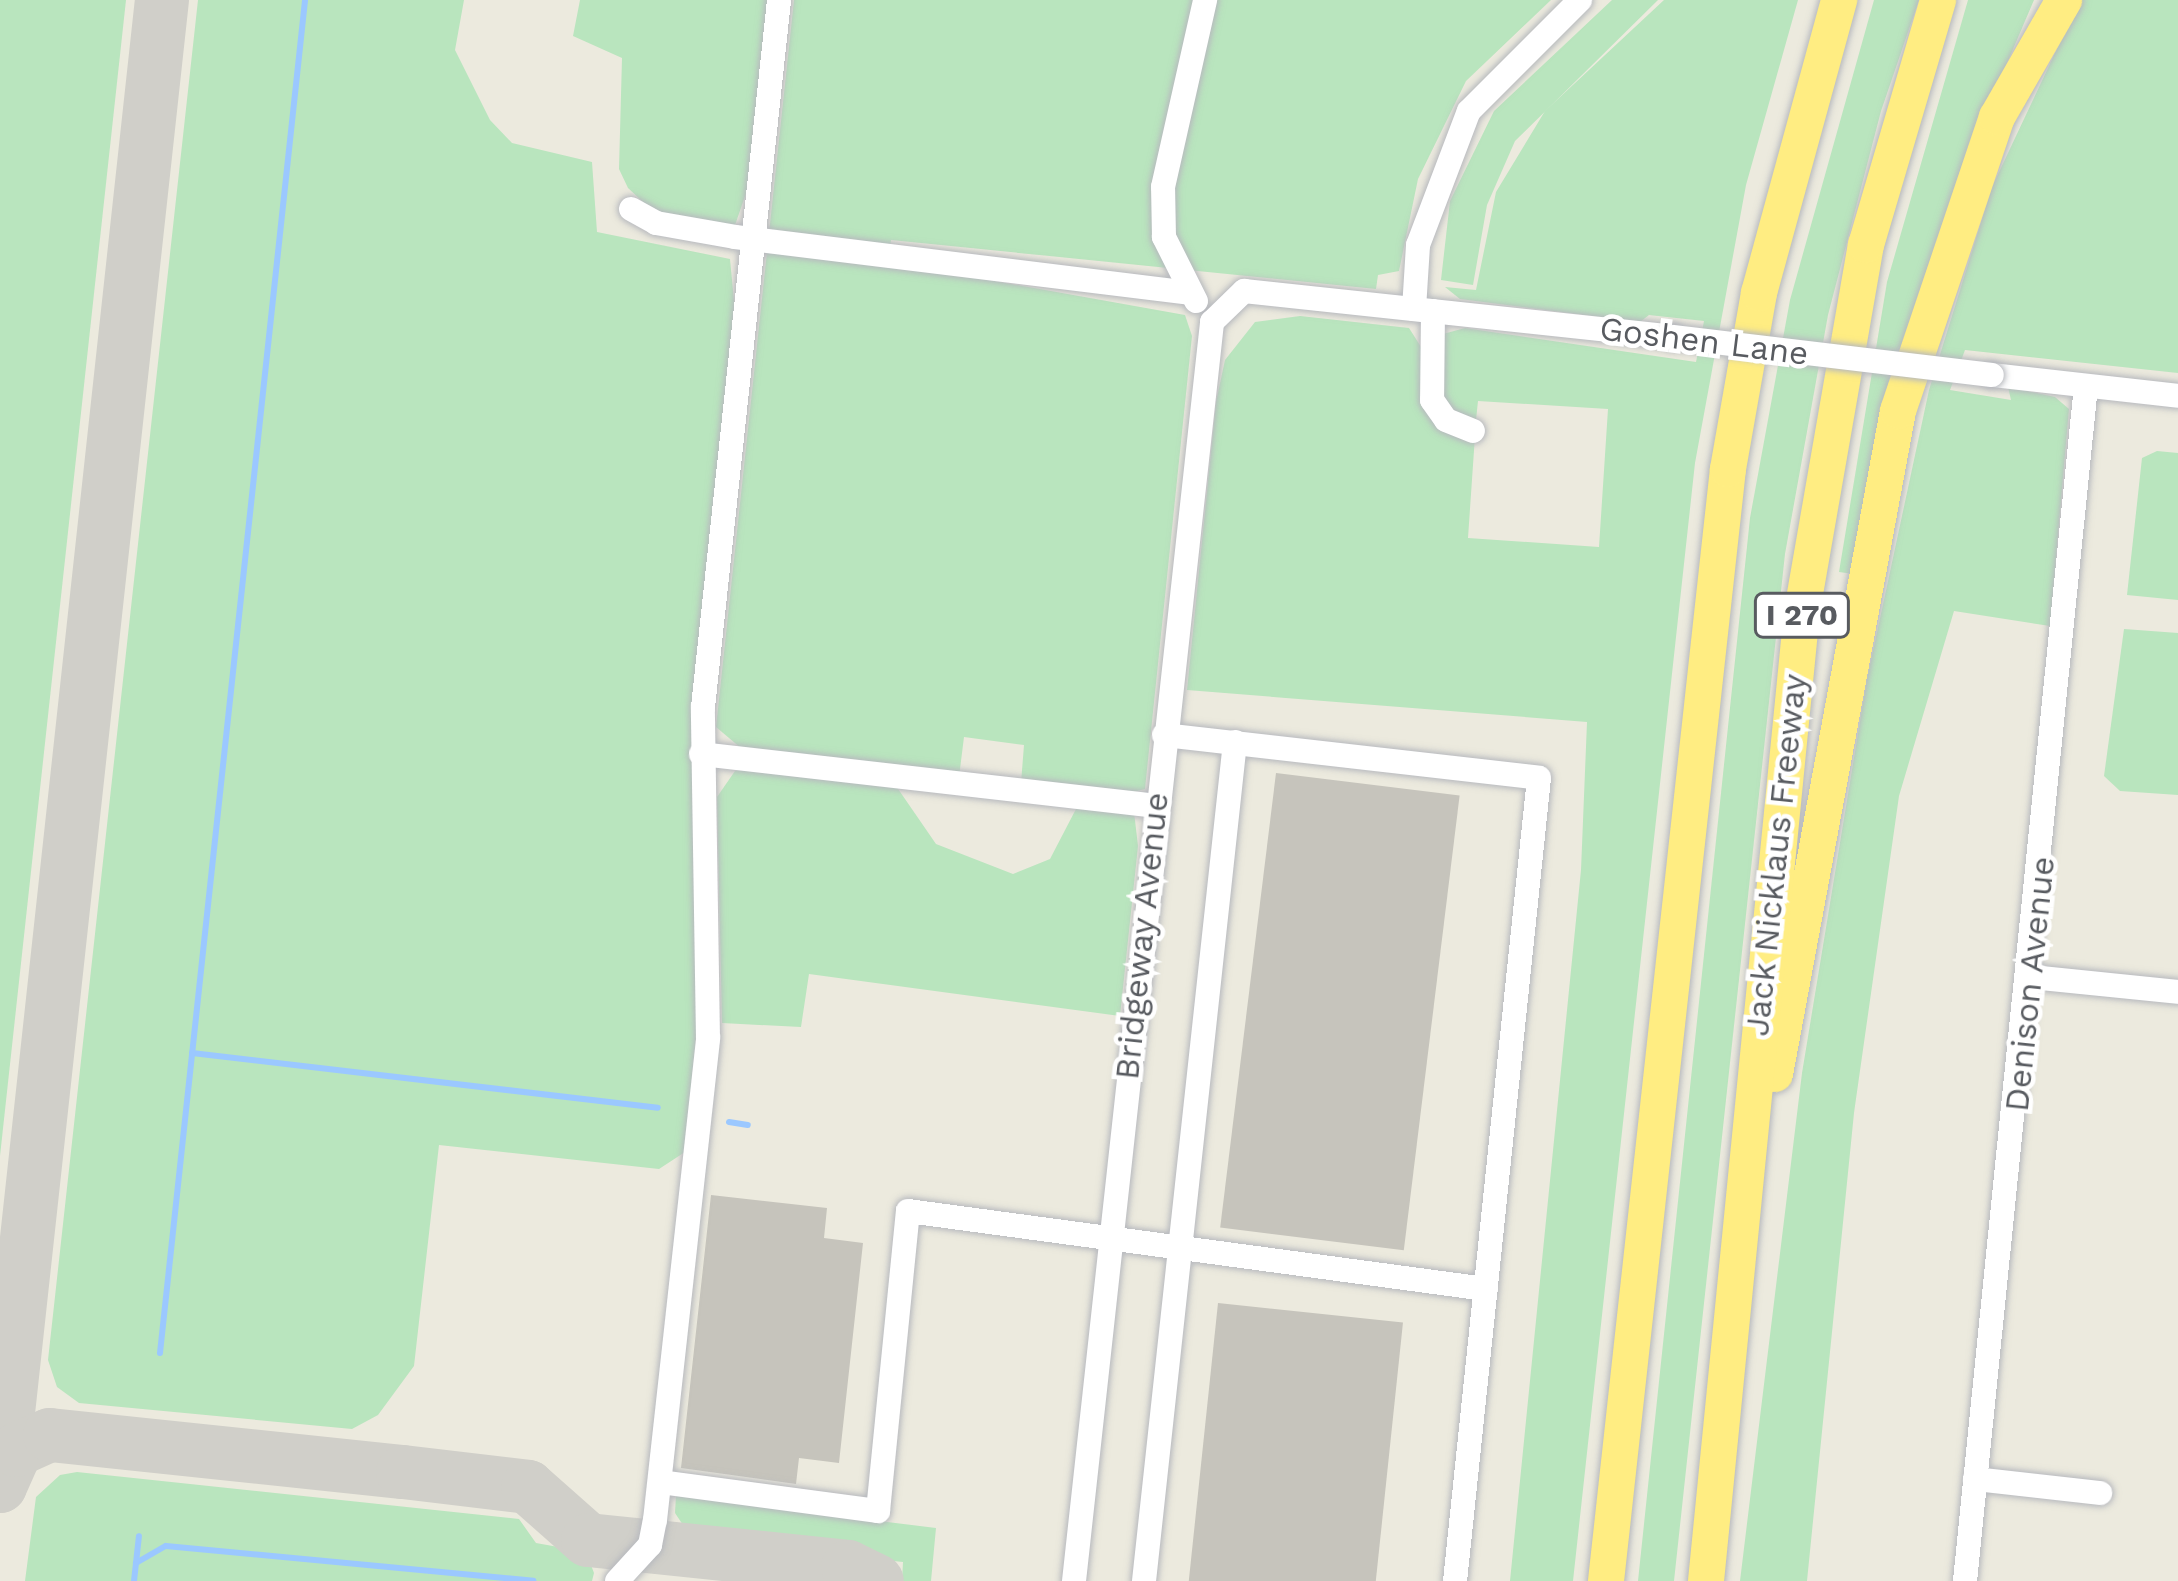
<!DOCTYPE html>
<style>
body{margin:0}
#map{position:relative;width:2178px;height:1581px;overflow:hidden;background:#eceade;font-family:"Work Sans",sans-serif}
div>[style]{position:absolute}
.green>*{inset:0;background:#b9e5be}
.stream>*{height:6px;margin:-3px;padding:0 3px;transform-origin:3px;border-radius:3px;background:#9bc8ff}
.taxiway>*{height:54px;margin:-27px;padding:0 27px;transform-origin:27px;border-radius:27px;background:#d0cfc9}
.building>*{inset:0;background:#c6c4bc;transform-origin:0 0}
.roads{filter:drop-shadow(0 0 3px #b7b9be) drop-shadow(0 0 3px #b7b9be)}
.minor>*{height:24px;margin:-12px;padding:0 12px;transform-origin:12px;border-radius:12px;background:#fff}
.highway>*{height:36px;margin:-18px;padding:0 18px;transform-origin:18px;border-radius:18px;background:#ffed82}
.bridges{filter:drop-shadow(0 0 3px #b7b9be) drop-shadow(0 0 3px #b7b9be)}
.minor-bridge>*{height:24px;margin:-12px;padding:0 12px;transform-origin:12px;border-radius:12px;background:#fff}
span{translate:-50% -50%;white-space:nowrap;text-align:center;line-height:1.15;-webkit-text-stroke:9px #fff;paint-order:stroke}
.shield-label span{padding:3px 9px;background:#fff;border:3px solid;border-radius:9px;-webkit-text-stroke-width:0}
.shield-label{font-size:30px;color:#585b60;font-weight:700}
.street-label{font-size:33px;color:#585b60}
</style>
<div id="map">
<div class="green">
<i style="clip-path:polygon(0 0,126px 0,0 1156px)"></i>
<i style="clip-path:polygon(198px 0,464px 0,455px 50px,490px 120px,512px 143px,592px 162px,597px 232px,730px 259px,736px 322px,693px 705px,701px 982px,685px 1152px,659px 1169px,439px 1145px,414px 1366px,378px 1415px,352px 1429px,79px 1403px,57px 1387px,48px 1360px)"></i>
<i style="clip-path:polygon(580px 0,771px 0,752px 176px,734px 228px,658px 216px,628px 188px,619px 169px,622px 58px,573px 36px)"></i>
<i style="clip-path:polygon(794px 0,1551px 0,1466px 81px,1418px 179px,1399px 271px,1378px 275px,1376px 289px,891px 240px,888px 262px,1185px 315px,1192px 336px,1145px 789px,1121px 795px,1021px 783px,1024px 745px,964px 737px,959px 777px,742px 749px,716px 727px)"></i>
<i style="clip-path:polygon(1612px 0,1658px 0,1515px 141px,1487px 205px,1473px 285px,1441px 280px,1450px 201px,1494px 111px)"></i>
<i style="clip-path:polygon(1664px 0,1798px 0,1746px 185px,1695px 463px,1573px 1581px,1510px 1581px,1581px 870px,1587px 722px,1187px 690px,1216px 402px,1225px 360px,1255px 322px,1300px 316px,1409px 328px,1423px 350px,1421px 382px,1475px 436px,1468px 538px,1599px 547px,1608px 409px,1478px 401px,1476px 420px,1456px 414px,1443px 398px,1443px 334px,1465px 328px,1696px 362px,1704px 321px,1649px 315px,1640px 322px,1460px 299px,1445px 287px,1476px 290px,1496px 192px,1545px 111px)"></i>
<i style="clip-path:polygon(1874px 0,1919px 0,1881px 111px,1828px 315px,1785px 554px,1674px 1581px,1638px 1581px,1750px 518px,1790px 300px)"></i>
<i style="clip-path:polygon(1968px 0,2034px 0,1969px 152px,1854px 574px,1839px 572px,1887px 282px)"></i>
<i style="clip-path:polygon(2080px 0,2178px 0,2178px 373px,1965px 350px,1950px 390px,2011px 400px,2008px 387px,2055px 397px,2069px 409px,2050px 626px,1954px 611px,1899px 796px,1854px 1113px,1807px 1581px,1740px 1581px,1802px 1073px,1867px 679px,1929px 390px,1992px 187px)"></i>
<i style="clip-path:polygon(2157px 451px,2178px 453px,2178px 600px,2127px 595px,2142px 458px)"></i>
<i style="clip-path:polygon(2124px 629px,2178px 633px,2178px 795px,2120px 791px,2104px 776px)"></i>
<i style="clip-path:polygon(753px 766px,894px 783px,936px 844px,1013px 874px,1050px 859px,1076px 809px,1094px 804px,1134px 812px,1138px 846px,1120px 1016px,809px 974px,801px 1027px,722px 1023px,717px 797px,735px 771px)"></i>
<i style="clip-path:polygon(77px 1472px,519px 1519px,536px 1543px,586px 1552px,594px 1573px,592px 1581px,25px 1581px,36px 1497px,60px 1475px)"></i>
<i style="clip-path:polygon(676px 1496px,936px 1528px,931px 1581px,902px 1581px,903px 1562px,693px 1540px,675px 1513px)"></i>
</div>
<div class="stream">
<i style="left:192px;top:1053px;width:469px;rotate:6.7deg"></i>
<i style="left:729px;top:1122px;width:19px;rotate:9deg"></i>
<i style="left:160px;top:1353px;width:1361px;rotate:-83.88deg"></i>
<i style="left:136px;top:1563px;width:34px;rotate:-30deg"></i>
<i style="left:166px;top:1546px;width:369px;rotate:5.4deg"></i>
<i style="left:134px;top:1581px;width:45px;rotate:-83.7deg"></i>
</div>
<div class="taxiway">
<i style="left:0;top:1486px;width:1495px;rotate:-83.78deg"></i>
<i style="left:0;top:1486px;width:39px;rotate:-66deg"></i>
<i style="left:16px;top:1450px;width:37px;rotate:-24deg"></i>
<i style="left:50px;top:1435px;width:355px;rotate:6deg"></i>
<i style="left:403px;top:1472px;width:126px;rotate:6.8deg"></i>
<i style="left:528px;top:1487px;width:80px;rotate:41.5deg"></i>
<i style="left:588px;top:1540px;width:261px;rotate:5.9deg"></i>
<i style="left:848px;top:1567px;width:32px;rotate:26deg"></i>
</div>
<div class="building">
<i style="left:1276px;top:773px;width:185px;height:458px;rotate:7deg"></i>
<i style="clip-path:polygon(711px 1195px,827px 1208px,824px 1238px,863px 1243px,839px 1463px,799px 1458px,796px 1484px,681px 1468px)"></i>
<i style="left:1218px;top:1303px;width:186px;height:280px;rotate:6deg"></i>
</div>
<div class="roads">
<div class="minor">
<i style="left:631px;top:209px;width:29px;rotate:29deg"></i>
<i style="left:656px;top:223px;width:80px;rotate:10deg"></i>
<i style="left:735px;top:237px;width:458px;rotate:7deg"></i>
<i style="left:1196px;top:301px;width:72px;rotate:-116.6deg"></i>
<i style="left:1164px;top:237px;width:50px;rotate:-91.1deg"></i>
<i style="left:1163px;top:187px;width:192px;rotate:-77.3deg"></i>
<i style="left:1414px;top:309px;width:64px;rotate:-86.4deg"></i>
<i style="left:1418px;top:245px;width:143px;rotate:-69.2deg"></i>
<i style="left:1469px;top:111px;width:157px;rotate:-45deg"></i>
<i style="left:1433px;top:311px;width:89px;rotate:90.6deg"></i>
<i style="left:1432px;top:400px;width:24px;rotate:55deg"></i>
<i style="left:1446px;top:420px;width:29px;rotate:22deg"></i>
<i style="left:1992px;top:375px;width:187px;rotate:6.4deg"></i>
<i style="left:1164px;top:735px;width:377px;rotate:6.5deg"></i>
<i style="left:1539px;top:778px;width:807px;rotate:95.97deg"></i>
<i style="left:701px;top:754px;width:458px;rotate:6.5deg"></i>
<i style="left:2031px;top:977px;width:148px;rotate:5.8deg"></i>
<i style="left:1975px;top:1479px;width:126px;rotate:6.4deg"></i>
<i style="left:660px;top:1482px;width:220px;rotate:7.6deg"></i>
<i style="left:878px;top:1511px;width:301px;rotate:-84.3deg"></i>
<i style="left:908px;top:1211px;width:583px;rotate:7.69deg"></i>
<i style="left:617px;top:1581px;width:49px;rotate:-47.5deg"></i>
<i style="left:650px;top:1545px;width:25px;rotate:-79deg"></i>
<i style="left:655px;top:1520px;width:485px;rotate:-83.7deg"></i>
<i style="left:708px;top:1038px;width:331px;rotate:-90.9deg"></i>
<i style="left:703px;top:707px;width:711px;rotate:-83.86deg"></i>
<i style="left:1074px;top:1581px;width:1267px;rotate:-83.74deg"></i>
<i style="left:1212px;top:322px;width:45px;rotate:-44.1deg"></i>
<i style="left:1244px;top:291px;width:431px;rotate:6.1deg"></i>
<i style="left:1144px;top:1581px;width:844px;rotate:-83.81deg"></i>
<i style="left:1965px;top:1581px;width:1201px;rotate:-84.22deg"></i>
</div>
<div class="highway">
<i style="left:1775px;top:1074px;width:674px;rotate:-79.49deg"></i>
<i style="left:1898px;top:411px;width:310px;rotate:-71.4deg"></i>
<i style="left:1997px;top:117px;width:135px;rotate:-60.2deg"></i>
<i style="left:1606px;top:1581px;width:1119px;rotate:-83.74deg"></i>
<i style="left:1728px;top:469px;width:179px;rotate:-80deg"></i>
<i style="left:1759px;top:293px;width:304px;rotate:-74.7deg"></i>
<i style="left:1706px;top:1581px;width:975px;rotate:-84.35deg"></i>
<i style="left:1802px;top:611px;width:372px;rotate:-80.1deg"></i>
<i style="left:1866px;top:245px;width:255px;rotate:-73.6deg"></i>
</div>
</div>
<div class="bridges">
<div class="minor-bridge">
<i style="left:1673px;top:337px;width:321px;rotate:6.8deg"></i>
</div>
</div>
<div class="shield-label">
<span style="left:1802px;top:615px">I 270</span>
</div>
<div class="street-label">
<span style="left:1704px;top:341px;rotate:7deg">Goshen Lane</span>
<span style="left:1776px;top:855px;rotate:-84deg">Jack Nicklaus Freeway</span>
<span style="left:1142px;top:936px;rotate:-84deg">Bridgeway Avenue</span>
<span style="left:2030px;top:984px;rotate:-84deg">Denison Avenue</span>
</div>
</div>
